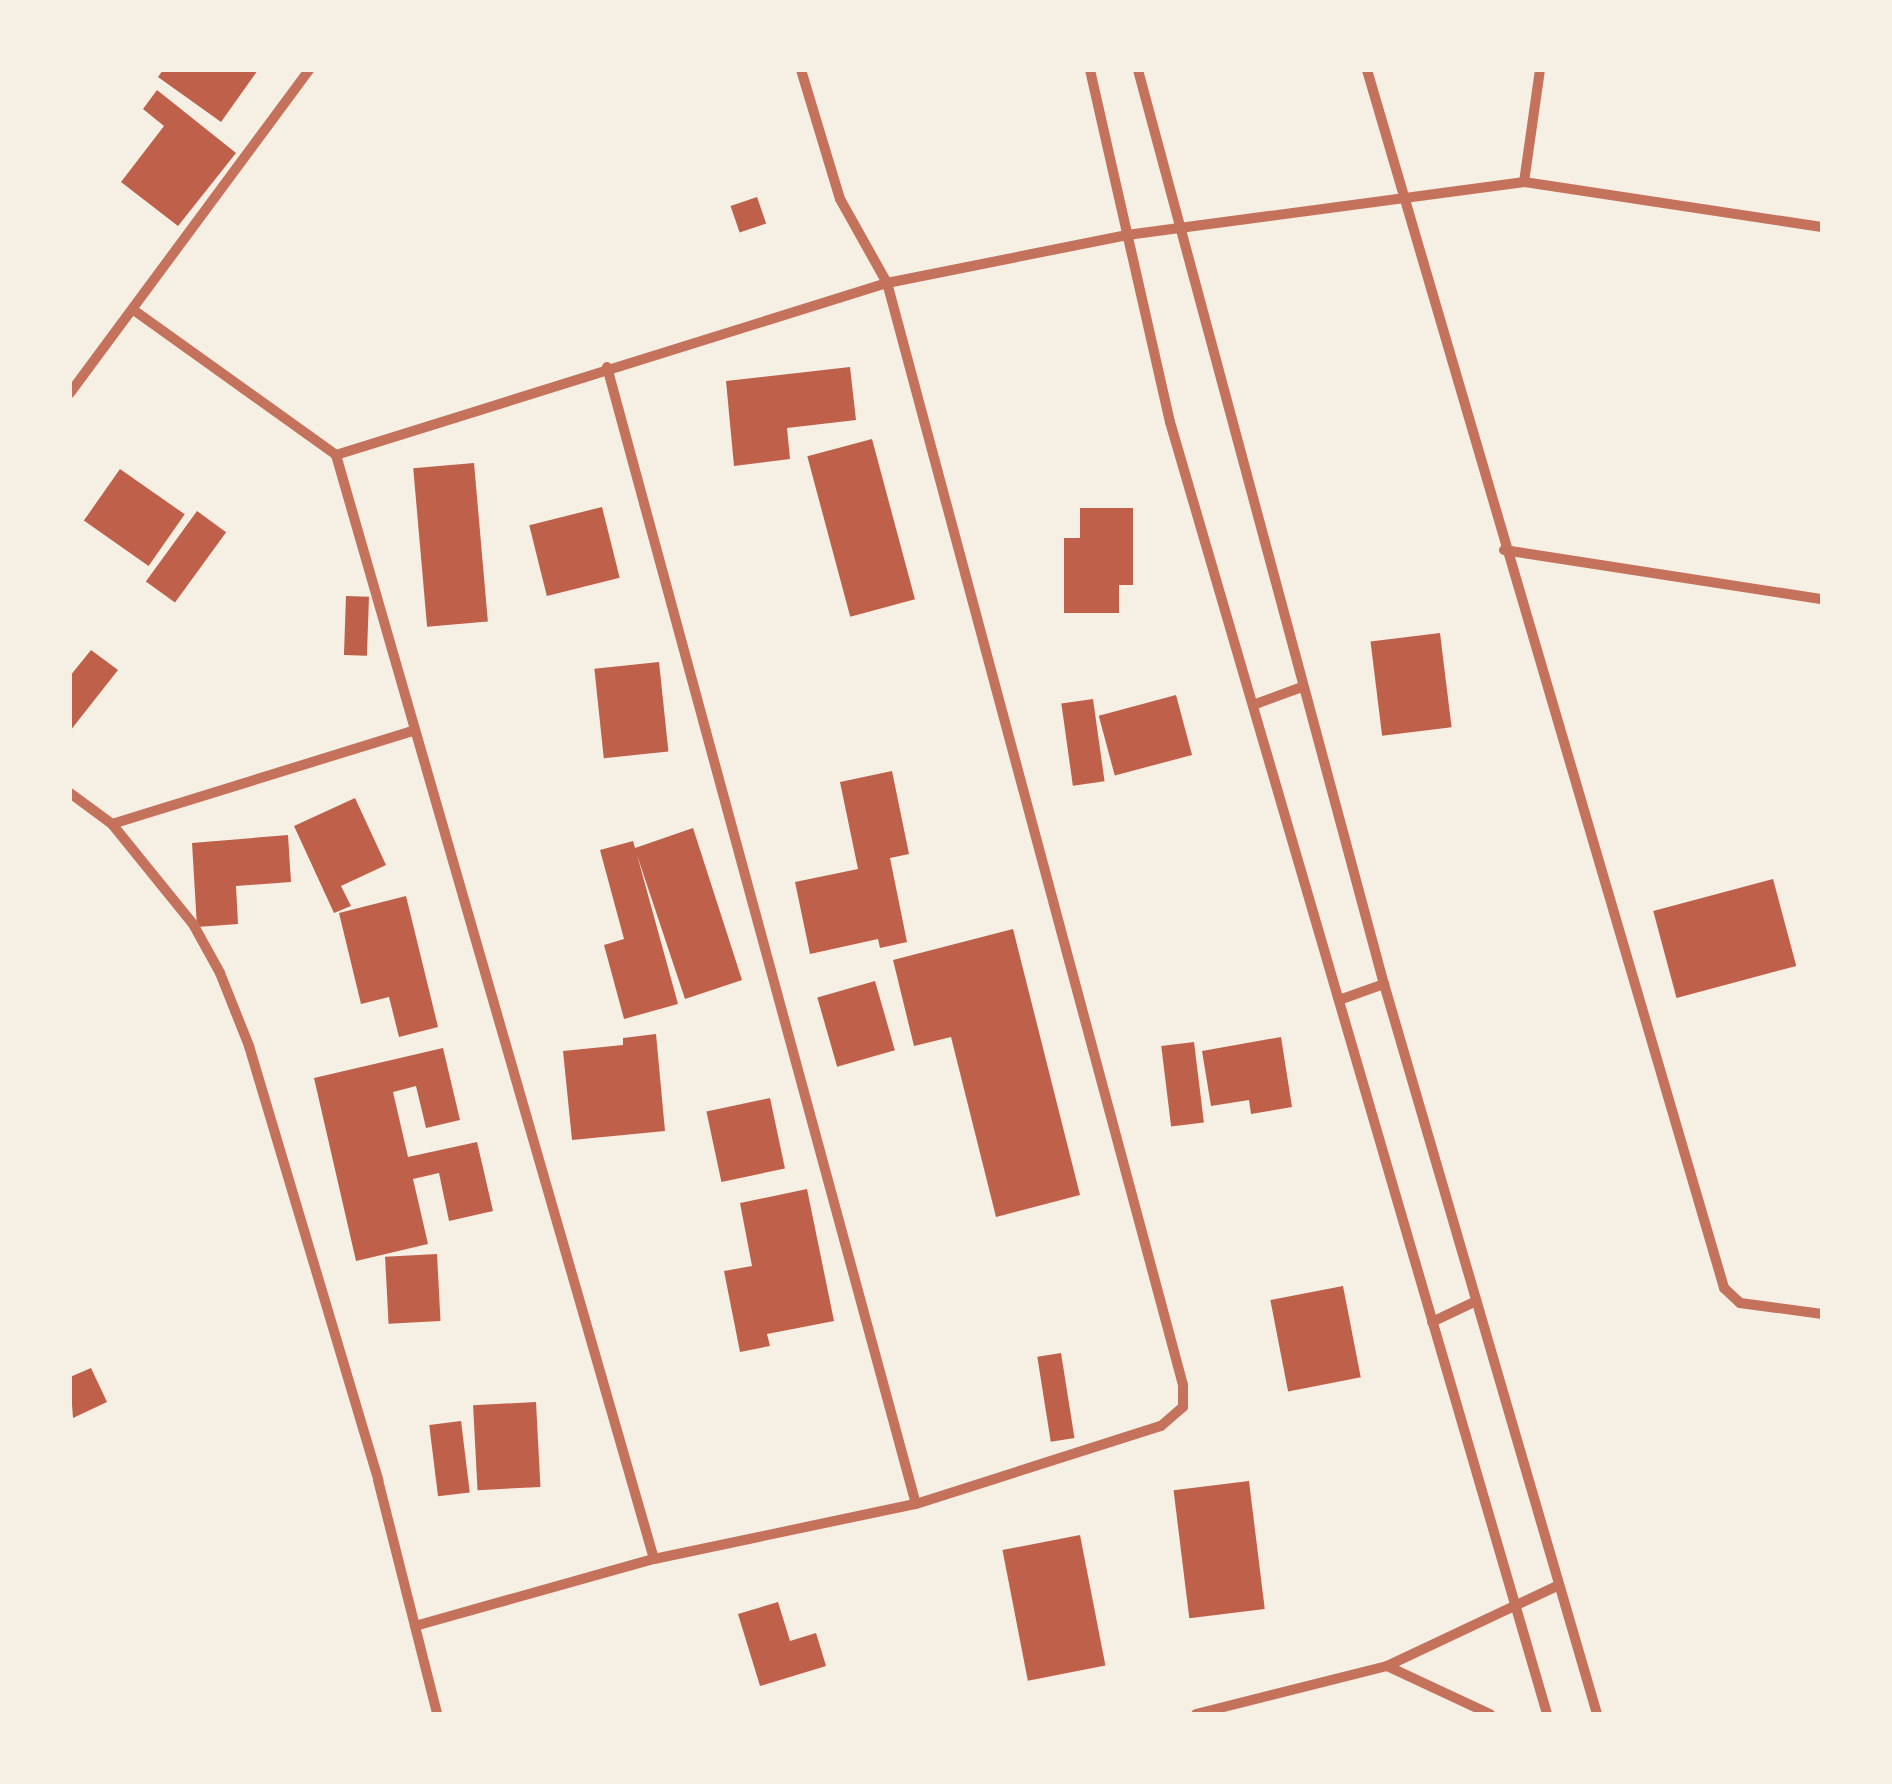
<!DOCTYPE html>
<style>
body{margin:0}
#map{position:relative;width:1892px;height:1784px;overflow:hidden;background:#f6efe4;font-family:"Crimson Pro",serif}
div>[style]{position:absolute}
.building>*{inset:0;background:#bf614a;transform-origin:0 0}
.minor>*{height:10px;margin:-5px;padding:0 5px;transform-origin:5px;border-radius:5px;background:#c5725c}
span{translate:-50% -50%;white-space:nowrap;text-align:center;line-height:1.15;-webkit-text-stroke:8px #f6efe4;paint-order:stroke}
.frame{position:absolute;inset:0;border:72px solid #f6efe4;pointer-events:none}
</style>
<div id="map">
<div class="building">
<i style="clip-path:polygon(163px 70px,258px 70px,221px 122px,158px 77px)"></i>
<i style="clip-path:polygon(157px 90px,236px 153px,178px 226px,121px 182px,164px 126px,143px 109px)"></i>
<i style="left:757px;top:197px;width:28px;height:28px;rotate:71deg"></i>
<i style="clip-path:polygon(850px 367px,856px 420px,787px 428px,790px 459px,734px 466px,726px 381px)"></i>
<i style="left:872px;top:439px;width:166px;height:67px;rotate:75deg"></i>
<i style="left:474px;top:463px;width:159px;height:61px;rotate:85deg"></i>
<i style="left:120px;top:469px;width:79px;height:63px;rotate:35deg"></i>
<i style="left:602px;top:507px;width:73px;height:75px;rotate:76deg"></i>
<i style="clip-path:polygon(1080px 508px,1133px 508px,1133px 585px,1119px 585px,1119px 613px,1064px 613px,1064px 538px,1080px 538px)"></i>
<i style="left:197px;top:511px;width:36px;height:87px;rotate:36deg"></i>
<i style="left:346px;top:596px;width:23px;height:59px;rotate:2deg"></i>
<i style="left:1440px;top:633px;width:95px;height:70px;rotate:83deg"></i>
<i style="clip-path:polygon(91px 650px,118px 670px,70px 731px,70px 676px)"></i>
<i style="left:659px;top:662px;width:90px;height:65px;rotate:84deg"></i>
<i style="left:1176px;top:695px;width:62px;height:80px;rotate:75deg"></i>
<i style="left:1093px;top:699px;width:83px;height:32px;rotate:82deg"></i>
<i style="clip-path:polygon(892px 771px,909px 854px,890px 858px,907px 942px,880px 948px,878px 939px,810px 954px,795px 882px,858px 869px,840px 782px)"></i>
<i style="clip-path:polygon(355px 798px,386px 865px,341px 886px,351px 906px,334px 913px,294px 826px)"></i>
<i style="clip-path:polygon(693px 828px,742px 980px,685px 999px,637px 855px,678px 1004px,624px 1019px,604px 945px,624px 939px,600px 850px,633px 841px,635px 848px)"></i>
<i style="clip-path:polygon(288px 835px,291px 882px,236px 886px,238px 924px,197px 927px,192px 843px)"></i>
<i style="left:1773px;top:879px;width:90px;height:124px;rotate:75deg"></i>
<i style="clip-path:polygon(406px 896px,438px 1027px,399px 1037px,389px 997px,361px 1004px,339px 913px)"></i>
<i style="clip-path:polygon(1013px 929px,1080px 1195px,996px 1217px,951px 1037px,914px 1046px,893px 960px)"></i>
<i style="left:875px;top:981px;width:72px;height:60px;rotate:74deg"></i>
<i style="clip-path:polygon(656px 1034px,665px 1131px,572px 1140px,563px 1051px,623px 1045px,623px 1038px)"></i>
<i style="clip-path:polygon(1281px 1037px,1292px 1107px,1251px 1114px,1249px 1100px,1211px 1106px,1202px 1051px)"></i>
<i style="left:1194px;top:1042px;width:81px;height:33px;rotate:83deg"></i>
<i style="clip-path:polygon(443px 1048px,460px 1120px,426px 1128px,416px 1086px,393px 1092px,408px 1157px,477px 1142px,493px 1211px,449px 1221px,439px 1173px,413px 1179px,428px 1244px,356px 1261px,314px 1078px)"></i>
<i style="left:770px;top:1098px;width:72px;height:65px;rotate:78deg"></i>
<i style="clip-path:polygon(807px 1189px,834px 1321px,767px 1334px,770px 1346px,740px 1352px,724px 1271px,752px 1266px,740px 1203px)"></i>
<i style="left:437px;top:1254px;width:67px;height:52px;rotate:87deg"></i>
<i style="left:1343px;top:1286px;width:93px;height:74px;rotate:79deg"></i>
<i style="left:1061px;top:1353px;width:86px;height:24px;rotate:81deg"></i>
<i style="clip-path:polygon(91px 1368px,107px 1402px,73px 1418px,70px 1377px)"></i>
<i style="left:536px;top:1402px;width:85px;height:63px;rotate:87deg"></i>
<i style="left:461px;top:1421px;width:72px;height:32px;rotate:83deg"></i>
<i style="left:1249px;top:1481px;width:129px;height:76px;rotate:83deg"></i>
<i style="left:1080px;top:1535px;width:133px;height:79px;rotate:79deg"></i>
<i style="clip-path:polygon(778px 1602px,790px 1641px,816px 1633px,826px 1666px,760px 1686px,738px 1614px)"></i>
</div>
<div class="minor">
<i style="left:1090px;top:70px;width:361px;rotate:77.2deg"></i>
<i style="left:1170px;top:422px;width:1346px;rotate:73.73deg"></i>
<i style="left:1138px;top:70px;width:947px;rotate:74.94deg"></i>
<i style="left:1384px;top:984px;width:760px;rotate:73.73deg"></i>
<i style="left:1367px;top:70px;width:1269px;rotate:73.66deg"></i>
<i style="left:1724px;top:1288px;width:22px;rotate:43deg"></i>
<i style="left:1740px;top:1303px;width:83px;rotate:7.6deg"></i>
<i style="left:1524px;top:182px;width:113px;rotate:-81.9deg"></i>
<i style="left:135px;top:311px;width:247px;rotate:35.6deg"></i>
<i style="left:336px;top:455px;width:1149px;rotate:73.93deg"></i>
<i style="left:607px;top:367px;width:1178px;rotate:74.8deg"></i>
<i style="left:70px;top:393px;width:402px;rotate:-53.5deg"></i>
<i style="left:336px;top:455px;width:577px;rotate:-17.34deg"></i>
<i style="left:887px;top:283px;width:245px;rotate:-11.3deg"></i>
<i style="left:1127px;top:235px;width:401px;rotate:-7.6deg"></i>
<i style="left:1524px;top:182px;width:301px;rotate:8.6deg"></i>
<i style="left:1504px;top:550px;width:322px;rotate:8.8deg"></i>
<i style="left:1253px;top:705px;width:52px;rotate:-20.2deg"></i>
<i style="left:70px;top:793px;width:52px;rotate:36.4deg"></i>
<i style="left:112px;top:824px;width:129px;rotate:51deg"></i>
<i style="left:193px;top:924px;width:56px;rotate:61.1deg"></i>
<i style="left:220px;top:973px;width:79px;rotate:68.3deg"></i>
<i style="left:249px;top:1046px;width:453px;rotate:73.4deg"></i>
<i style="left:378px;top:1480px;width:241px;rotate:75.8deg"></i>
<i style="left:112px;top:824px;width:315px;rotate:-17.2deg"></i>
<i style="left:1339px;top:1000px;width:48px;rotate:-19.6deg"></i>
<i style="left:1432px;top:1322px;width:49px;rotate:-25.5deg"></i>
<i style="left:415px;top:1626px;width:248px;rotate:-15.7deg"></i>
<i style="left:654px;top:1559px;width:268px;rotate:-11.9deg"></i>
<i style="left:916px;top:1504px;width:257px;rotate:-17.7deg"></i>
<i style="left:1161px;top:1426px;width:29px;rotate:-41deg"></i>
<i style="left:1183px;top:1407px;width:22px;rotate:-90deg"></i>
<i style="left:1183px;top:1385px;width:1141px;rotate:-105.03deg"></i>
<i style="left:887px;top:283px;width:96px;rotate:-119.2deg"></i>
<i style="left:840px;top:199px;width:135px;rotate:-106.8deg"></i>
<i style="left:1387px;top:1666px;width:114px;rotate:25deg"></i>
<i style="left:1196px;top:1714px;width:197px;rotate:-14.1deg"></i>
<i style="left:1387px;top:1666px;width:190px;rotate:-25.2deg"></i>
</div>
<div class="frame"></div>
</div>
